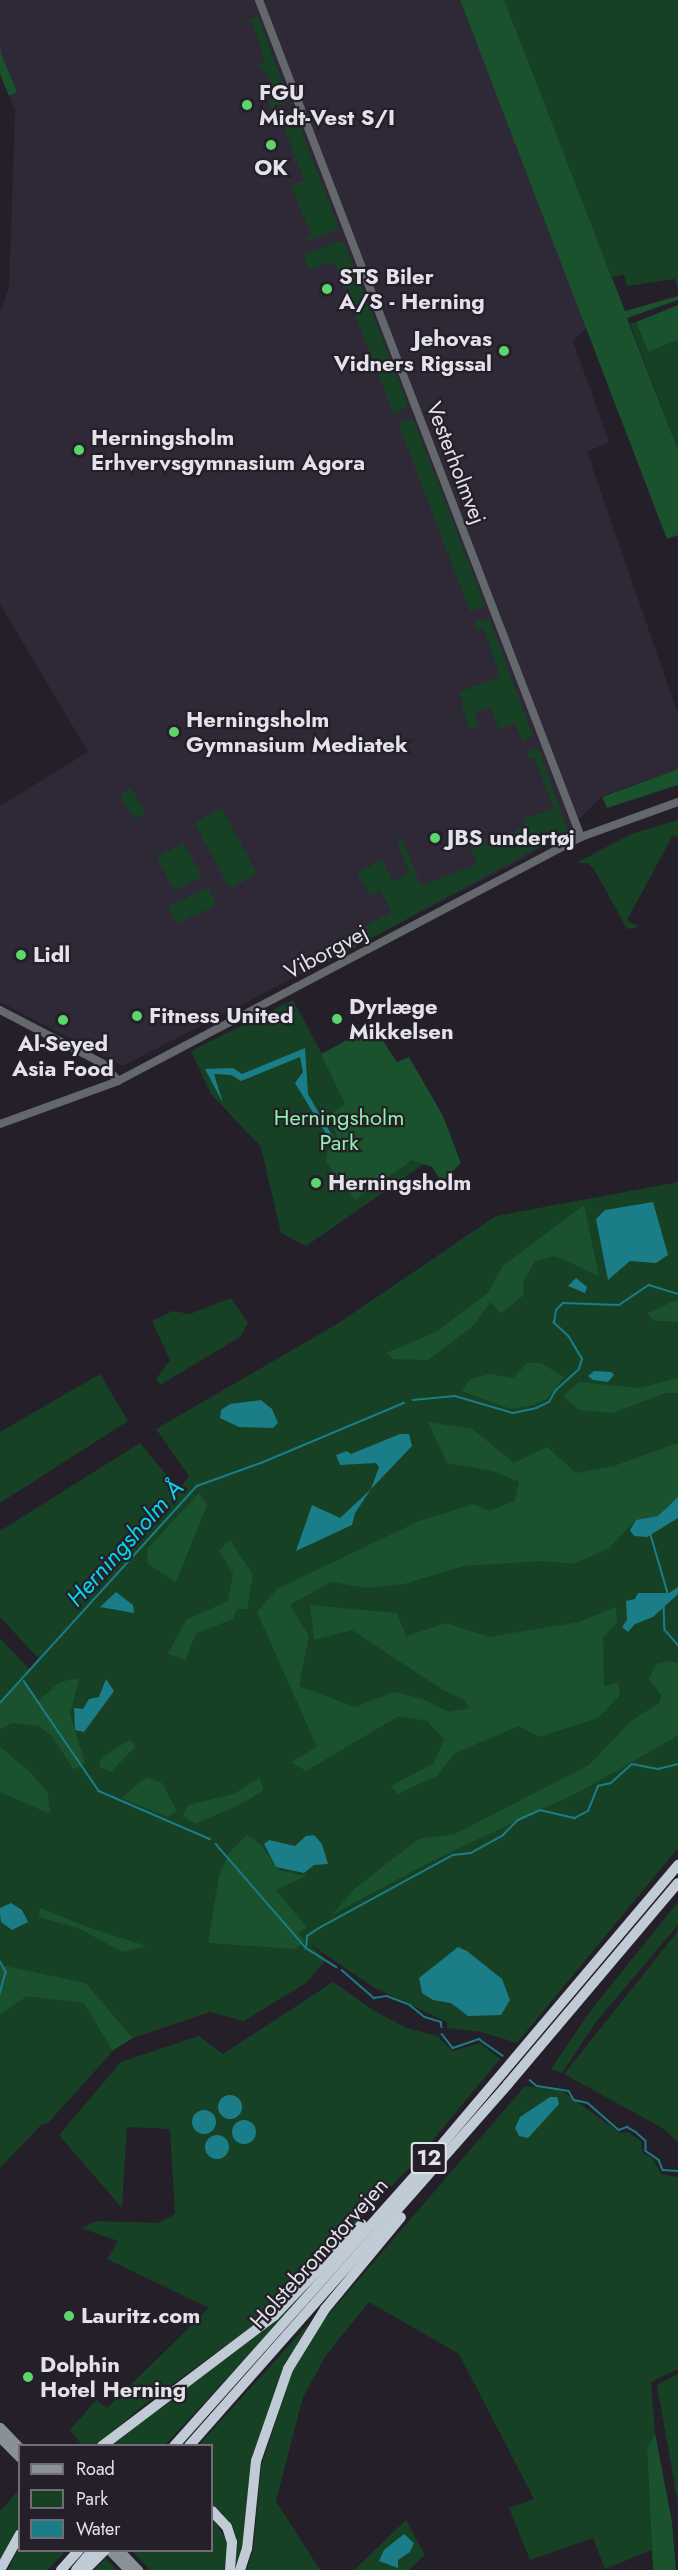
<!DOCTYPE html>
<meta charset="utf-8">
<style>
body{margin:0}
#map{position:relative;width:678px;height:2570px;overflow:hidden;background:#241f29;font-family:Jost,sans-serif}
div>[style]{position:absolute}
.built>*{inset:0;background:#2e2837}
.green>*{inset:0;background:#174125;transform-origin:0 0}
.forest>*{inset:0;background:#19522d}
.water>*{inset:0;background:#1a7d88}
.round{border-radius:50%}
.stream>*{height:1.5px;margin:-0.75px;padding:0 0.75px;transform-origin:0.75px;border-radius:0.75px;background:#1a7d88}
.tertiary>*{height:8px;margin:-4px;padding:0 4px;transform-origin:4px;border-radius:4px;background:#64686c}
.secondary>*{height:9px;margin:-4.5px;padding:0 4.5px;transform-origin:4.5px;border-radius:4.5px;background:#899097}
.motorway>*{height:10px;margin:-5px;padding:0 5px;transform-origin:5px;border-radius:5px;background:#c1cbd6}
.dots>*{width:16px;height:16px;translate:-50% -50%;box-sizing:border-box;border:3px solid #241f29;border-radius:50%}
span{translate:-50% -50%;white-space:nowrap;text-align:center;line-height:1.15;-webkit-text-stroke:4.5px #241f29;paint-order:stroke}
.shield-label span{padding:2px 4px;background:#241f29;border:2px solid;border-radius:4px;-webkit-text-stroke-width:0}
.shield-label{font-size:21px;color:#e4e2e9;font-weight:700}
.poi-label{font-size:22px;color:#e4e2e9;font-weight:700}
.left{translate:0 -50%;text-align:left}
.right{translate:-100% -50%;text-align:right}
.street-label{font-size:22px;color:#e4e2e9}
.park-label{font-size:22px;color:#8ef2a9}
.water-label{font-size:24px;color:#02d8ec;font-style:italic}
.legend{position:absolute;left:18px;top:2444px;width:195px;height:108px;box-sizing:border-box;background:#241f29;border:2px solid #716d76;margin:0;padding:8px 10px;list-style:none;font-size:18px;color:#e4e2e9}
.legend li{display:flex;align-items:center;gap:12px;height:30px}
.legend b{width:30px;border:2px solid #716d76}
</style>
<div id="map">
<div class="built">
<i style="clip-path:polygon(0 0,460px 0,587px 328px,573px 341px,609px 442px,587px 452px,678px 714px,678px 769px,602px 796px,568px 831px,521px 860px,123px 1066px,0 1002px,0 806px,88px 752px,0 604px,0 312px,9px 287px,15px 111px,0 72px)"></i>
</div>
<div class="green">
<i style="clip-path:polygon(503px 0,678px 0,678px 289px,675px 279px,627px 286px,624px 275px,612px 277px)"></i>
<i style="clip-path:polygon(258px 16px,289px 101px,271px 108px,268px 100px,275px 97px,267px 75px,261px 66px,254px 66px,265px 61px,254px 27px,250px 21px,233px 26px)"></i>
<i style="clip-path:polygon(294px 110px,339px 229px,293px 246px,312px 236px,291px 186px,304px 180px,279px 115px)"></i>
<i style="clip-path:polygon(340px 241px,345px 244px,408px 405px,394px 415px,336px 266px,329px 262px,309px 270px,303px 255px)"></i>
<i style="clip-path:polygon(636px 322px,648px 352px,678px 340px,678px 450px,630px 323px)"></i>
<i style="left:413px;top:418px;width:201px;height:16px;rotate:69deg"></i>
<i style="clip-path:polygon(489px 618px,533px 736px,523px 742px,514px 723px,499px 730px,490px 707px,475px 713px,479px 725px,470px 729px,461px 706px,464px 704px,459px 692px,500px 677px,484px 629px,477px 631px,474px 622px)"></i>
<i style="clip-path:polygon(534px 748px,539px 749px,568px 831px,328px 962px,320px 952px,328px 943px,333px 947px,339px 939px,392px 912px,380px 890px,370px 896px,357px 873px,382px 860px,393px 882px,409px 872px,397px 841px,403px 840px,421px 886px,477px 864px,471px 849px,485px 838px,490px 848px,525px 825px,523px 819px,554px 809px,534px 758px,529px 759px,526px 752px)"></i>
<i style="left:131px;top:788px;width:29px;height:13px;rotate:59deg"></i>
<i style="left:222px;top:808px;width:75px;height:31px;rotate:62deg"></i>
<i style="clip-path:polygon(678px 820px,678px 838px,673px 835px,627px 920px,639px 927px,627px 929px,595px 871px,588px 863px,576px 863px,631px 834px)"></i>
<i style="left:184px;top:843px;width:38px;height:31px;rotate:62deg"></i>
<i style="left:208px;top:888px;width:19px;height:44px;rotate:65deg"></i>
<i style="clip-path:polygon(293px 1000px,322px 1054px,373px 1026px,446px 1149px,306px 1246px,281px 1233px,261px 1147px,211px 1094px,191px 1051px)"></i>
<i style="clip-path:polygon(678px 1182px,678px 1299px,647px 1313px,654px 1321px,678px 1322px,678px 1848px,517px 2043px,481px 2032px,447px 2028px,447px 2022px,373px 1987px,310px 1944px,326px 1960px,306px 1983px,244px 2021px,210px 2012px,133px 2038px,86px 1983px,0 1966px,0 1638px,29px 1669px,38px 1658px,0 1617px,0 1531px,140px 1443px,179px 1490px,189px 1476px,156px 1429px,337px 1324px,496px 1216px)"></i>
<i style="clip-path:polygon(231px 1298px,248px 1323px,240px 1337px,160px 1385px,156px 1379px,170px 1360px,152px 1321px,173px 1311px,190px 1314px)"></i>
<i style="clip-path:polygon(100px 1374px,128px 1421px,0 1503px,0 1432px)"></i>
<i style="clip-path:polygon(678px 1902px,678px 1925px,596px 2022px,562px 2073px,551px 2069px,591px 2010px)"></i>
<i style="clip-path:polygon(678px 1931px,678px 2142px,664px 2129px,564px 2074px)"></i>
<i style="clip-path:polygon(333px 1982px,376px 2012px,407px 2028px,437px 2036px,453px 2051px,480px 2043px,500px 2059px,414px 2163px,269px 2314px,140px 2408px,97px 2445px,82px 2445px,70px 2430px,96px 2400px,107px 2408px,209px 2308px,107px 2259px,118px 2241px,81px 2228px,96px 2221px,159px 2223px,175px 2214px,170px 2129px,127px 2127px,122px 2208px,59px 2135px,121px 2062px,199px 2036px,223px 2054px)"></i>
<i style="clip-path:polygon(27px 1995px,85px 2003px,112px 2052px,48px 2123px,41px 2125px,0 2168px,0 2015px)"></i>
<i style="clip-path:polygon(525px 2086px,562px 2091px,620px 2133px,628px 2132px,641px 2141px,642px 2152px,652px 2158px,661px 2174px,678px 2177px,678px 2369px,651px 2382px,655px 2433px,647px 2448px,652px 2550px,605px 2569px,593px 2538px,530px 2560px,509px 2508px,534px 2499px,459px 2354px,369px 2302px,327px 2354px,303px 2397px,276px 2501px,320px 2570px,246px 2570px,253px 2551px,261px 2467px,292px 2372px,323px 2321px)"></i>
<i style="clip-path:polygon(301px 2298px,165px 2445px,108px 2446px,253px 2337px)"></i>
<i style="clip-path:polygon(310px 2322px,284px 2367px,251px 2459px,242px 2549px,236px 2568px,235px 2537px,222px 2513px,212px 2506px,212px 2446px,198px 2446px)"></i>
<i style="clip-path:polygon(678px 2374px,678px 2504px,657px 2385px)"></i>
<i style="clip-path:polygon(19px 2490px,19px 2525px,0 2561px,0 2511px)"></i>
<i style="clip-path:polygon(212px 2517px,228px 2543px,225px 2570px,150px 2570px,132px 2551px,212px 2550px)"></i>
<i style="clip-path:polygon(406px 2520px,425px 2555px,409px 2570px,354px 2570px)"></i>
<i style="clip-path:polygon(19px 2546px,20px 2550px,66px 2551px,48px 2570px,8px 2570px)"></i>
<i style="clip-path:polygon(106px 2558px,117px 2570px,94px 2570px)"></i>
</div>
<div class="forest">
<i style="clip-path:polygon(460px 0,504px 0,625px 311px,678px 296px,678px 300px,627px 318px,678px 450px,678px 535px,667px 539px)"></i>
<i style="clip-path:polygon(0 42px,1px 54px,17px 92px,9px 96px,0 74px)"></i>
<i style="clip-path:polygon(678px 305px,678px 340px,648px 352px,636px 322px)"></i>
<i style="clip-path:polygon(678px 769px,678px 785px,607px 808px,602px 797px)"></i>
<i style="clip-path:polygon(373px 1026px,397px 1062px,409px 1057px,443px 1116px,461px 1163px,442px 1182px,432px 1167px,412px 1160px,355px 1200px,326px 1162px,328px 1150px,337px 1136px,330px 1114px,345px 1104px,321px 1054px)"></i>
<i style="clip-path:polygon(584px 1205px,599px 1276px,555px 1256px,535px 1261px,523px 1282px,524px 1295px,501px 1313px,490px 1302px,474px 1325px,428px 1360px,393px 1359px,386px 1353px,436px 1332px,488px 1293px,502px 1267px)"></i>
<i style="clip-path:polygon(678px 1299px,678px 1322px,654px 1321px,647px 1313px)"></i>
<i style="clip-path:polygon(527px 1363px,541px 1363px,564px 1377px,547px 1399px,534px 1405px,511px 1409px,462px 1391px,470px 1379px,490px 1374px,513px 1378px)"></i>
<i style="clip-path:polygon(678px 1378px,678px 1393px,666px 1393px,612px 1413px,579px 1410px,563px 1396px,579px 1382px,639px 1388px)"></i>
<i style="clip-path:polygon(428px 1422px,472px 1429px,514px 1463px,547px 1447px,576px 1473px,614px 1466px,678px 1443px,678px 1497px,658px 1516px,636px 1520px,608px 1549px,573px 1564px,544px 1561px,463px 1566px,404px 1584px,367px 1588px,331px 1582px,290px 1605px,309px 1636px,299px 1686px,355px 1707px,394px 1692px,423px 1699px,449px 1712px,469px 1708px,465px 1700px,443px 1690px,352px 1630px,314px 1640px,310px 1605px,397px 1613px,406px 1636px,446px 1623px,489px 1637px,579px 1622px,616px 1607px,617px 1623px,603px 1637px,604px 1686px,618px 1683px,620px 1695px,598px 1718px,539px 1737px,519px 1726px,455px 1753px,437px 1776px,397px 1794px,391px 1786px,434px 1763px,444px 1739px,427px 1721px,399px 1716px,306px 1771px,291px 1762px,317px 1747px,257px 1612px,277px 1589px,419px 1521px,474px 1504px,489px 1511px,515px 1501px,519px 1482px,493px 1471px,447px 1463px)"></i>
<i style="clip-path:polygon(199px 1493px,207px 1505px,176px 1582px,148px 1564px,147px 1549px)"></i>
<i style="clip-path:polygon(230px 1540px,253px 1575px,247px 1609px,237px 1609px,233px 1619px,195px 1634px,186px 1660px,168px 1654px,186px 1620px,228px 1601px,233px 1573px,219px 1551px)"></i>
<i style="clip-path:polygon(671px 1661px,678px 1663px,678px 1734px,672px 1739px,581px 1791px,436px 1859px,333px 1914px,354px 1889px,419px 1839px,455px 1834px,589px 1765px,630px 1722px,660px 1702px,661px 1695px,649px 1679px,656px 1664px)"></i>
<i style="clip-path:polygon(79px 1678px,70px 1714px,85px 1763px,74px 1770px,51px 1735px,38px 1726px,12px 1723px,0 1729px,0 1703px,19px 1682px,24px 1680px,38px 1701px,60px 1682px)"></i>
<i style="clip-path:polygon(129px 1740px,136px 1746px,111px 1772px,99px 1767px,101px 1758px)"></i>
<i style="clip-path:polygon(0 1747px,29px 1771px,48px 1793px,50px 1814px,0 1792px)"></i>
<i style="clip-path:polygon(147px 1777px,162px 1783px,177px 1811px,168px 1817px,121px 1798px)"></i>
<i style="clip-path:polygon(259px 1778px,264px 1790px,245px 1802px,195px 1824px,183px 1816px,188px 1805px,234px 1794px)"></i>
<i style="clip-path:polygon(247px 1835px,262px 1846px,278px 1870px,306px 1876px,276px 1890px,307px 1928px,298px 1933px,305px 1941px,295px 1949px,208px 1943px,219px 1877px,228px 1854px)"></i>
<i style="clip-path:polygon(40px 1908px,93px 1929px,147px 1946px,122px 1952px,80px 1929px,39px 1917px)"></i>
<i style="clip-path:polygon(0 1965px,86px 1983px,133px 2038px,112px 2051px,84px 2003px,27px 1996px,0 2015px)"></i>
<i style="clip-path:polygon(655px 2433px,672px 2522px,676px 2570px,653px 2570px,647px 2448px)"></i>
</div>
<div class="water">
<i style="clip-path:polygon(305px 1048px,308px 1094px,334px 1139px,331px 1142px,295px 1083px,303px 1072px,300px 1057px,241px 1081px,231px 1075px,214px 1074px,223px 1103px,205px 1069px,233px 1068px,242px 1074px)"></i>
<i style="clip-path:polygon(653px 1202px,668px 1255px,656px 1263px,630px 1261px,608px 1280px,596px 1219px,605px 1210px)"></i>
<i style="clip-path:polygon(576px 1278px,587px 1287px,585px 1293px,568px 1286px)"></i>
<i style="clip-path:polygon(594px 1371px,611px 1372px,614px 1375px,608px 1382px,593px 1380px,588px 1376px)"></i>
<i style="clip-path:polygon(261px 1400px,272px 1409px,278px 1423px,273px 1428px,239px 1427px,220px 1418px,221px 1410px,230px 1404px)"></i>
<i style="clip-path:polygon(400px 1434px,409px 1434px,412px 1446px,371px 1489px,355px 1513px,352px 1525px,296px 1551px,312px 1505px,340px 1518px,371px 1489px,379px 1467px,376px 1463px,340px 1465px,336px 1455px,347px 1451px,351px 1454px)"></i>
<i style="clip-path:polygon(678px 1497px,678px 1518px,647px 1537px,634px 1536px,630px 1530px,636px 1520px,658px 1516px)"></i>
<i style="clip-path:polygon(678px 1587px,678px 1594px,653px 1617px,635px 1624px,628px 1632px,622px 1627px,627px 1620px,626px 1601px,635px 1599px,638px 1593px,669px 1593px)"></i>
<i style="clip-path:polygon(116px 1592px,133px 1605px,134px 1613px,100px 1607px)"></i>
<i style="clip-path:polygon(106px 1679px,114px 1691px,84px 1732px,75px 1730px,74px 1708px,83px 1709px,89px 1699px,99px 1697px)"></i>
<i style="clip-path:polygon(314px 1835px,322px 1844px,328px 1864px,314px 1865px,304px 1873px,276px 1867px,264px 1844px,269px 1840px,295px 1846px,306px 1836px)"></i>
<i style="clip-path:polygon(11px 1903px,22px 1910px,28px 1922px,12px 1930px,1px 1922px,0 1914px,0 1908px)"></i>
<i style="clip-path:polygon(458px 1947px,467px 1951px,502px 1979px,510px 2000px,501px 2015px,468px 2016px,451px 2003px,433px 2000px,422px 1993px,419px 1978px)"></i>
<i class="round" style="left:218px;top:2095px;width:24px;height:24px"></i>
<i style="clip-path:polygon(550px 2097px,557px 2097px,559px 2104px,528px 2138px,519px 2136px,515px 2128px,520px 2117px)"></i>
<i class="round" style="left:192px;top:2110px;width:24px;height:24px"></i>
<i class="round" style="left:232px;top:2120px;width:24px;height:24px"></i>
<i class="round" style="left:205px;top:2135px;width:24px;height:24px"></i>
<i style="clip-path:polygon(404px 2534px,414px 2543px,410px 2552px,398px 2560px,398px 2568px,379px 2561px,384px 2550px)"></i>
</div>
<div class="stream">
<i style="left:413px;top:1400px;width:42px;rotate:-5.4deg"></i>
<i style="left:455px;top:1396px;width:60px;rotate:16.3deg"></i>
<i style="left:513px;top:1413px;width:24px;rotate:-12deg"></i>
<i style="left:536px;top:1408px;width:14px;rotate:-25deg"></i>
<i style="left:549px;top:1402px;width:14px;rotate:-60deg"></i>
<i style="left:556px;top:1390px;width:31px;rotate:-42deg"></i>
<i style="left:579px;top:1369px;width:10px;rotate:-73deg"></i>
<i style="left:582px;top:1359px;width:26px;rotate:-121deg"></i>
<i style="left:569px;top:1337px;width:21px;rotate:-137deg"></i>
<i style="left:554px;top:1323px;width:13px;rotate:-81deg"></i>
<i style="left:556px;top:1310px;width:10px;rotate:-45deg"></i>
<i style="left:563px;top:1303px;width:56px;rotate:2deg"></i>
<i style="left:619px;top:1305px;width:36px;rotate:-34deg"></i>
<i style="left:649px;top:1285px;width:30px;rotate:17deg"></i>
<i style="left:651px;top:1535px;width:60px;rotate:73.7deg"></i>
<i style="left:664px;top:1605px;width:25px;rotate:88deg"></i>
<i style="left:665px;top:1630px;width:20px;rotate:49deg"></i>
<i style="left:24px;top:1681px;width:133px;rotate:55.7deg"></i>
<i style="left:99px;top:1791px;width:121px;rotate:23.4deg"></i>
<i style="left:0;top:1703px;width:293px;rotate:-47.8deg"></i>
<i style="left:197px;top:1486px;width:68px;rotate:-19.8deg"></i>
<i style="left:261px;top:1463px;width:155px;rotate:-22.8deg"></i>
<i style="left:216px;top:1844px;width:138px;rotate:49.1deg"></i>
<i style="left:306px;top:1948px;width:36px;rotate:32deg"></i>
<i style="left:306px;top:1948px;width:12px;rotate:-85deg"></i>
<i style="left:307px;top:1936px;width:17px;rotate:-33deg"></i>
<i style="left:321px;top:1927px;width:150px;rotate:-28.6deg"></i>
<i style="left:453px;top:1855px;width:18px;rotate:-6deg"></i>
<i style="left:471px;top:1853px;width:37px;rotate:-29deg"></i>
<i style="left:503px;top:1835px;width:21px;rotate:-45deg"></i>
<i style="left:518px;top:1820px;width:24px;rotate:-24deg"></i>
<i style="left:540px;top:1810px;width:36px;rotate:13deg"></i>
<i style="left:575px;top:1818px;width:15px;rotate:-28deg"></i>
<i style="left:588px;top:1811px;width:27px;rotate:-68deg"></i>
<i style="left:598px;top:1786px;width:13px;rotate:-13deg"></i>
<i style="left:611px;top:1783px;width:28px;rotate:-42deg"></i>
<i style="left:632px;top:1764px;width:26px;rotate:11deg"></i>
<i style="left:658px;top:1769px;width:21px;rotate:-14deg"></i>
<i style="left:0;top:1961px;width:13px;rotate:61deg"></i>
<i style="left:6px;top:1972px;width:24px;rotate:105deg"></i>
<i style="left:342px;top:1970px;width:43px;rotate:41.2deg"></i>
<i style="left:374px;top:1998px;width:13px;rotate:-9deg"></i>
<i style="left:387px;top:1996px;width:25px;rotate:21deg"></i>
<i style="left:410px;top:2005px;width:19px;rotate:39deg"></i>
<i style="left:425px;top:2017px;width:17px;rotate:17deg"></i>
<i style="left:441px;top:2022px;width:5px;rotate:79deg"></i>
<i style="left:442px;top:2034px;width:18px;rotate:52deg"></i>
<i style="left:453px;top:2048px;width:28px;rotate:-19deg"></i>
<i style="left:479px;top:2039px;width:29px;rotate:35deg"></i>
<i style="left:530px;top:2080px;width:9px;rotate:41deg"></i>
<i style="left:537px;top:2086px;width:32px;rotate:9deg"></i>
<i style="left:569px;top:2091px;width:10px;rotate:61deg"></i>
<i style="left:574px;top:2100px;width:14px;rotate:12deg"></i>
<i style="left:588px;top:2103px;width:41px;rotate:41.1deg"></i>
<i style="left:619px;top:2130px;width:9px;rotate:-21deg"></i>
<i style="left:627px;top:2127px;width:10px;rotate:29deg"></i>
<i style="left:636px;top:2132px;width:13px;rotate:42deg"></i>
<i style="left:646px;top:2141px;width:10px;rotate:90deg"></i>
<i style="left:646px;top:2151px;width:16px;rotate:35deg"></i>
<i style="left:659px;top:2160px;width:11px;rotate:68deg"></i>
<i style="left:663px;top:2170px;width:15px;rotate:4deg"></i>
</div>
<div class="tertiary">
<i style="left:259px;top:0;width:897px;rotate:68.96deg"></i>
<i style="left:0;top:1010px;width:115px;rotate:27.5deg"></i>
<i style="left:102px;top:1063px;width:24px;rotate:48deg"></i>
<i style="left:0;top:1124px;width:126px;rotate:-20deg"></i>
<i style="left:118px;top:1081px;width:523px;rotate:-27.79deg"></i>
<i style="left:581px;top:837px;width:103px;rotate:-19.8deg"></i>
</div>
<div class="secondary">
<i style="left:0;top:2427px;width:29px;rotate:46deg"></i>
<i style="left:0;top:2438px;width:28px;rotate:45deg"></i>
<i style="left:109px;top:2550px;width:28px;rotate:46deg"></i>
<i style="left:119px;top:2550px;width:28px;rotate:46deg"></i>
</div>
<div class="motorway">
<i style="left:102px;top:2446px;width:216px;rotate:-37.1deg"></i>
<i style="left:274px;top:2316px;width:127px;rotate:-46.3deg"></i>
<i style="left:174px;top:2446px;width:390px;rotate:-48.3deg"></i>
<i style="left:433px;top:2155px;width:380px;rotate:-49.8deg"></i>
<i style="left:189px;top:2446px;width:482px;rotate:-48.6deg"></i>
<i style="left:508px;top:2084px;width:263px;rotate:-49.8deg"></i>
<i style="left:212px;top:2511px;width:22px;rotate:47deg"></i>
<i style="left:227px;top:2527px;width:16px;rotate:72deg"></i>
<i style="left:232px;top:2542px;width:28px;rotate:94deg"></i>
<i style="left:0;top:2570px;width:41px;rotate:-60.9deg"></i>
<i style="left:61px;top:2570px;width:27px;rotate:-48deg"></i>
<i style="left:76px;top:2570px;width:26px;rotate:-50deg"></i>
<i style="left:85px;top:2570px;width:28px;rotate:-45deg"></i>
<i style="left:240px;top:2570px;width:22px;rotate:-72deg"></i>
<i style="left:247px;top:2549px;width:88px;rotate:-84.2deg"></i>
<i style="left:256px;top:2461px;width:97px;rotate:-70.8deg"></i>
<i style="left:288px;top:2369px;width:70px;rotate:-58.3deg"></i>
<i style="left:325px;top:2309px;width:119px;rotate:-50.4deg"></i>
</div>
<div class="dots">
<i style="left:247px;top:105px;background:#5cd56d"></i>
<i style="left:271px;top:145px;background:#5cd56d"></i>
<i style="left:327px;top:289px;background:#5cd56d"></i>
<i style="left:504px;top:351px;background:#5cd56d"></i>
<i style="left:79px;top:450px;background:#5cd56d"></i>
<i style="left:174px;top:732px;background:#5cd56d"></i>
<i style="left:435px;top:838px;background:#5cd56d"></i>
<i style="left:21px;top:955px;background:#5cd56d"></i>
<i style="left:137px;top:1016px;background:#5cd56d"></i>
<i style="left:337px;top:1019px;background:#5cd56d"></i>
<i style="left:63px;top:1020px;background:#5cd56d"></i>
<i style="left:316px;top:1183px;background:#5cd56d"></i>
<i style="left:69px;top:2316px;background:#5cd56d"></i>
<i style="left:28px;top:2377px;background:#5cd56d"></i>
</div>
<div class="shield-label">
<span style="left:429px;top:2158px">12</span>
</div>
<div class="poi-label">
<span class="left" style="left:259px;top:105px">FGU<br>Midt-Vest S/I</span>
<span style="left:271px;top:168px">OK</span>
<span class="left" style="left:339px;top:289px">STS Biler<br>A/S - Herning</span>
<span class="right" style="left:492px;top:351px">Jehovas<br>Vidners Rigssal</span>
<span class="left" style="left:91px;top:450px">Herningsholm<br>Erhvervsgymnasium Agora</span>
<span class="left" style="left:186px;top:732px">Herningsholm<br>Gymnasium Mediatek</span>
<span class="left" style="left:447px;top:838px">JBS undertøj</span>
<span class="left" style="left:33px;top:955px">Lidl</span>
<span class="left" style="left:349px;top:1019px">Dyrlæge<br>Mikkelsen</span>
<span class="left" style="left:149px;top:1016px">Fitness United</span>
<span style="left:63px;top:1056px">Al-Seyed<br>Asia Food</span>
<span class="left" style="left:328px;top:1183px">Herningsholm</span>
<span class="left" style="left:81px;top:2316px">Lauritz.com</span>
<span class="left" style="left:40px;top:2377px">Dolphin<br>Hotel Herning</span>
</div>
<div class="street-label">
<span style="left:456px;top:463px;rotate:69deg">Vesterholmvej</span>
<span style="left:326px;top:952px;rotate:-28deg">Viborgvej</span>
<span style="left:319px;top:2253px;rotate:-48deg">Holstebromotorvejen</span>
</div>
<div class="park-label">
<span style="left:339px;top:1130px">Herningsholm<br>Park</span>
</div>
<div class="water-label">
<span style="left:125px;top:1543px;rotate:-48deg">Herningsholm Å</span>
</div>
<ul class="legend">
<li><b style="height:8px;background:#899097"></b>Road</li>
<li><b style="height:16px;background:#174125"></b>Park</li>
<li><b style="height:16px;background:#1a7d88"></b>Water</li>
</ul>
</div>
